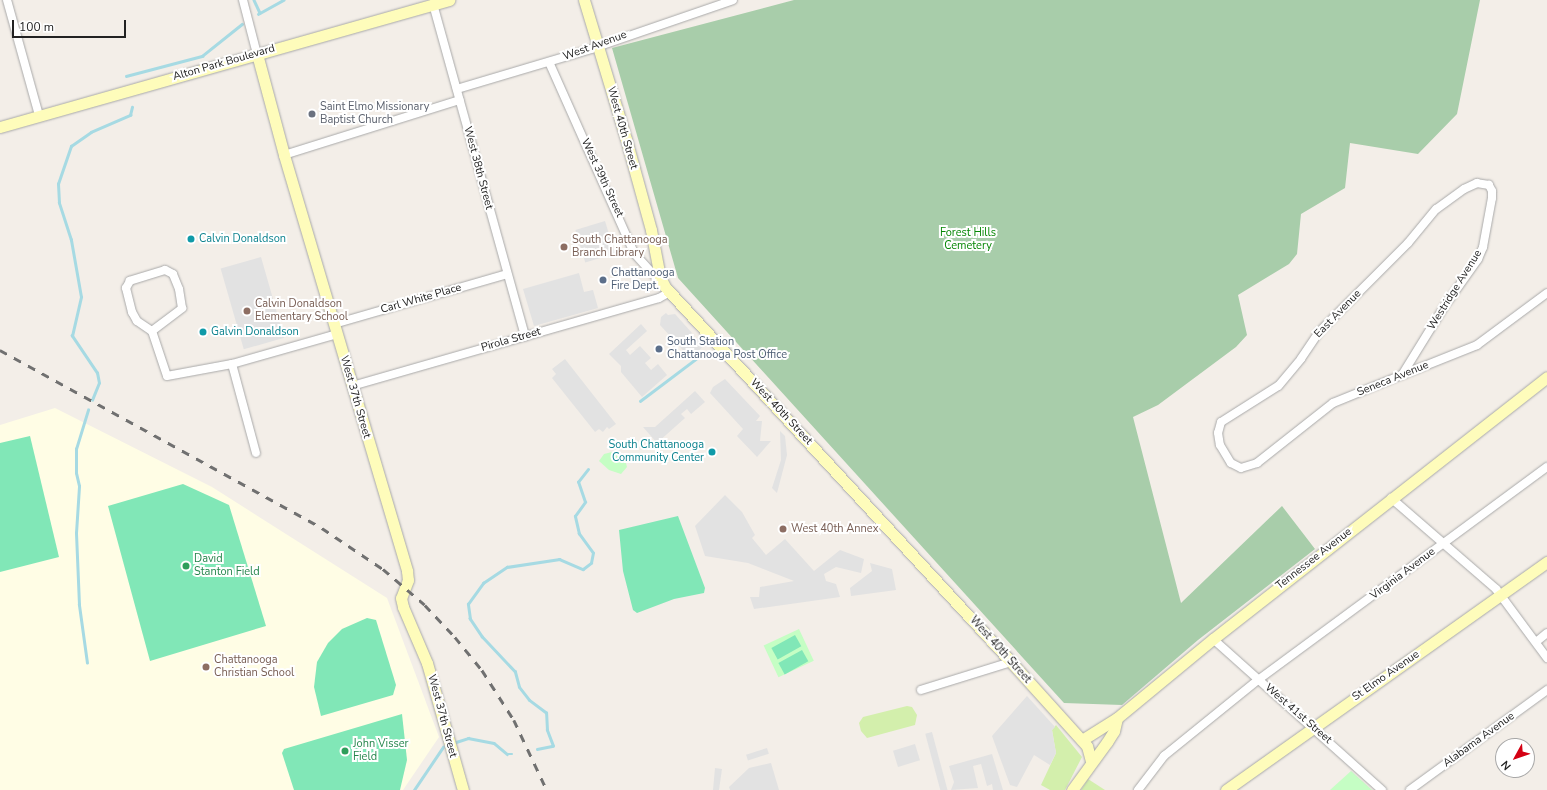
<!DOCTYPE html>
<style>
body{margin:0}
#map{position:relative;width:1547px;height:790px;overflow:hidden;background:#f3eee8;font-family:"Nunito Sans",sans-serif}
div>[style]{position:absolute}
.education>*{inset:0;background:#fffde5}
.grass>*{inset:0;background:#d3efac}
.cemetery>*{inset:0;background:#a8cdaa}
.park>*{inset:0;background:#c5fec4;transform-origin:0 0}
.pitch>*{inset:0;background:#81e7b7;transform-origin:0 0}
.parking>*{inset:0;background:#e2e2e2;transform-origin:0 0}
.stream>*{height:2.5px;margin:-1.25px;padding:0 1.25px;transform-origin:1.25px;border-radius:1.25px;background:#a6dae3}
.roads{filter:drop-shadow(0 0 1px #a9a9a9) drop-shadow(0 0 1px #a9a9a9)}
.street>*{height:8px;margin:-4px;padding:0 4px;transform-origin:4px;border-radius:4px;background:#fff}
.secondary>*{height:11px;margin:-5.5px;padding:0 5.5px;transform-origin:5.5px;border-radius:5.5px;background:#fefcbb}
.rail>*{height:2.5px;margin-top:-1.25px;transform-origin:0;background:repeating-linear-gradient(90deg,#707070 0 8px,transparent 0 16px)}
.dots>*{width:11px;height:11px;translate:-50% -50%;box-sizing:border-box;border:2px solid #fff;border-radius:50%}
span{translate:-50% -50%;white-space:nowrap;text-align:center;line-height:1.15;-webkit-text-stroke:4px #fff;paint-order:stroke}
.street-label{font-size:11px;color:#222}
.worship-label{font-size:11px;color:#5b616d}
.left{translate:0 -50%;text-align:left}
.park-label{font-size:11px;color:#058704}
.culture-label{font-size:11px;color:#0d838f}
.right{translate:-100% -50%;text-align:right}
.education-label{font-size:11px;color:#785e54}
.service-label{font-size:11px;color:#4e5e75}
.leisure-label{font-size:11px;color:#27864d}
.north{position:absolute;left:1495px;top:738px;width:40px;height:40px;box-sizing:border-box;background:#fff;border:1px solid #a7a7a7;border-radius:50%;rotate:230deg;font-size:11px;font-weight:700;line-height:16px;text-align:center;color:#222}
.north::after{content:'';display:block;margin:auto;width:14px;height:18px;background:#d40013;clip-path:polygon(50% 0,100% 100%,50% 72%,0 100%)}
.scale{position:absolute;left:12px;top:20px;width:114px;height:18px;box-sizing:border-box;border:2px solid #222;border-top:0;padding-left:5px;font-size:12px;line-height:14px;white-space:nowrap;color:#222;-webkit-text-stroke:3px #fff;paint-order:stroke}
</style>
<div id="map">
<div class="education">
<i style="clip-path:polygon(55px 408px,212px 487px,387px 598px,439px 737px,403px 790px,0 790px,0 425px)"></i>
</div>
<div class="grass">
<i style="clip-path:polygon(907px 706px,912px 707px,917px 715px,915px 725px,867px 738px,861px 731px,859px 723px,863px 717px)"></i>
<i style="clip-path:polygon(1056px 725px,1082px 757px,1065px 790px,1050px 790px,1041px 785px,1056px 753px,1052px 730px)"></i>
<i style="clip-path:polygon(1088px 779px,1105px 790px,1081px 790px)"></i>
</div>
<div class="cemetery">
<i style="clip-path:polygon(794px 0,1480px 0,1457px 114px,1418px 154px,1350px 143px,1345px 188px,1301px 214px,1297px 254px,1289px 264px,1238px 295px,1247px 335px,1236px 347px,1158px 405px,1133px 417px,1181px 603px,1282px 506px,1315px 549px,1198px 640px,1122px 705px,1064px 703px,678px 278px,612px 48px)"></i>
</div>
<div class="park">
<i style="clip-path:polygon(612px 452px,626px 463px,627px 467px,621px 474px,609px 470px,599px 461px,604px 454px)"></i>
<i style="left:799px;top:629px;width:35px;height:39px;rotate:65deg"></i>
<i style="clip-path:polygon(1351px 771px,1372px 790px,1330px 790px)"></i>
</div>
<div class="pitch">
<i style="clip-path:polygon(30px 436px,59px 557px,0 572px,0 443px)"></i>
<i style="clip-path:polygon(183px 484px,229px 505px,266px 626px,150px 661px,108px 506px)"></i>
<i style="clip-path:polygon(678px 516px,705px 588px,704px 593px,674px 599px,637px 613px,633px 610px,623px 571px,619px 530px)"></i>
<i style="clip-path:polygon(367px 618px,376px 620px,396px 685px,393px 695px,321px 716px,314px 687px,317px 662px,328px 643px,342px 629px)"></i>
<i style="left:795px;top:635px;width:13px;height:27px;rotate:61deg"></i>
<i style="left:802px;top:650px;width:13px;height:27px;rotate:61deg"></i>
<i style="clip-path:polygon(402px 714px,407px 760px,400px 790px,294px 790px,282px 753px,284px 749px)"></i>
</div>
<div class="parking">
<i style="left:605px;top:221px;width:34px;height:31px;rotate:73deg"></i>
<i style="left:261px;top:257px;width:84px;height:42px;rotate:74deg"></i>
<i style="clip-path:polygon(579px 273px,584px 292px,593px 290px,598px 308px,534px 326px,523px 289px)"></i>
<i style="clip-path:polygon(666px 313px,668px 315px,675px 314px,692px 333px,688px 335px,688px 339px,698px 339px,704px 345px,691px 359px,660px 325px,661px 317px)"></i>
<i style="clip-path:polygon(641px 324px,647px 331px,626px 350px,630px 355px,640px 346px,651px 358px,645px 363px,651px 370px,658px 364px,667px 375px,642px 397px,621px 372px,621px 366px,609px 354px)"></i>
<i style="clip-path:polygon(565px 359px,616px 424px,609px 429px,607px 427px,603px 432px,599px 429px,595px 432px,552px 378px,556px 374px,552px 369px)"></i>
<i style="clip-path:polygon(725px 379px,760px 416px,756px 421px,762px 421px,760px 441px,771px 441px,757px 457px,737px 436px,743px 429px,710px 393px,713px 387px)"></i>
<i style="clip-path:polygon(695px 391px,705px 402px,691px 414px,687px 409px,681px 414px,685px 418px,657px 443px,643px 427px,655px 427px)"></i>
<i style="clip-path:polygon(780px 431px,785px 436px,787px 455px,777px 493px,772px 488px,781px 460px)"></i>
<i style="clip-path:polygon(725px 495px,742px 512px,755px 535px,752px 538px,766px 555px,785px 539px,814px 571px,840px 550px,864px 559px,861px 573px,836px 567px,824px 574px,826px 581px,836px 584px,840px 597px,754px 609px,750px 597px,759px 597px,760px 587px,794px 581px,748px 563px,705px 556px,695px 526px)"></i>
<i style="clip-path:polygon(870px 563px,892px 569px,896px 590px,851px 596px,850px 588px,872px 571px)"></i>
<i style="clip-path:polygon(1027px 696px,1055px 727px,1052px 730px,1056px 753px,1050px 765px,1034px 755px,1017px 787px,1010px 785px,992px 736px)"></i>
<i style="left:932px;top:732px;width:60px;height:7px;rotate:75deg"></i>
<i style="left:915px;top:744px;width:17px;height:23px;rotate:73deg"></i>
<i style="left:767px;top:748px;width:6px;height:22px;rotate:72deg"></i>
<i style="clip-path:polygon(992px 754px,1003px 790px,993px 790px,992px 784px,987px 786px,981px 764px,973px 766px,978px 788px,951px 790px,954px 782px,949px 766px)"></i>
<i style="clip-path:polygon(771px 763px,779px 790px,730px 790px,729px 787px,749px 768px)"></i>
<i style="clip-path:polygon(715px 768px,722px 769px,719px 790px,713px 790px)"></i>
</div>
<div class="stream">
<i style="left:254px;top:0;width:14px;rotate:65deg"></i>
<i style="left:258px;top:14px;width:29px;rotate:-29deg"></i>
<i style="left:126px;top:76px;width:79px;rotate:-14.7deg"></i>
<i style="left:202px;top:56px;width:51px;rotate:-38.7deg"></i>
<i style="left:92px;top:400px;width:18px;rotate:-68deg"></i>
<i style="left:99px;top:383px;width:10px;rotate:-101deg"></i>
<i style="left:97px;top:373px;width:45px;rotate:-124deg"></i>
<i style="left:72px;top:336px;width:40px;rotate:-77deg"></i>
<i style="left:81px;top:297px;width:58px;rotate:-100deg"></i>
<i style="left:71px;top:240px;width:39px;rotate:-108deg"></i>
<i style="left:59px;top:203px;width:19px;rotate:-93deg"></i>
<i style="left:58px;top:184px;width:40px;rotate:-71.1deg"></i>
<i style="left:71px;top:146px;width:24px;rotate:-35deg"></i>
<i style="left:91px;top:132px;width:43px;rotate:-23.6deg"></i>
<i style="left:130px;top:115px;width:8px;rotate:-76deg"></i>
<i style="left:640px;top:401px;width:81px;rotate:-37deg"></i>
<i style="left:87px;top:663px;width:59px;rotate:-97.9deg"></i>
<i style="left:79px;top:605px;width:72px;rotate:-92.4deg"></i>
<i style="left:76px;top:533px;width:47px;rotate:-86.3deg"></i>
<i style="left:79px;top:486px;width:13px;rotate:-103deg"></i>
<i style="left:76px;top:473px;width:24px;rotate:-90deg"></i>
<i style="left:76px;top:449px;width:41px;rotate:-72.9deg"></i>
<i style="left:456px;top:742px;width:13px;rotate:-18deg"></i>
<i style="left:468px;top:738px;width:26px;rotate:11deg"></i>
<i style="left:494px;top:743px;width:17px;rotate:40deg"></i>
<i style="left:507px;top:754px;width:5px"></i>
<i style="left:537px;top:749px;width:16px;rotate:-11deg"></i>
<i style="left:553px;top:746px;width:17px;rotate:-111deg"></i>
<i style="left:547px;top:730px;width:17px;rotate:-93deg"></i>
<i style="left:546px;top:713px;width:21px;rotate:-143deg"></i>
<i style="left:529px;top:700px;width:16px;rotate:-128deg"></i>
<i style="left:519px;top:687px;width:16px;rotate:-105deg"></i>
<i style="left:515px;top:672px;width:48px;rotate:-133.3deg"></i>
<i style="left:482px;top:637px;width:22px;rotate:-124deg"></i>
<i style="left:470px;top:619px;width:15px;rotate:-98deg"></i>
<i style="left:468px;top:604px;width:26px;rotate:-54deg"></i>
<i style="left:483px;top:583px;width:29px;rotate:-34deg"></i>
<i style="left:507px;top:567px;width:53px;rotate:-8.7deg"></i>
<i style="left:559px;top:559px;width:26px;rotate:23deg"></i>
<i style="left:583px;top:569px;width:10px;rotate:-37deg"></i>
<i style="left:591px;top:563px;width:10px;rotate:-79deg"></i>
<i style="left:593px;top:553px;width:24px;rotate:-126deg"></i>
<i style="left:579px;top:534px;width:18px;rotate:-103deg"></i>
<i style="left:575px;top:516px;width:17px;rotate:-54deg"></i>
<i style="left:585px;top:502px;width:21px;rotate:-109deg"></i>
<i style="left:578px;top:482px;width:16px;rotate:-52deg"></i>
<i style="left:414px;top:790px;width:52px;rotate:-56deg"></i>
</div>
<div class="roads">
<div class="street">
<i style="left:7px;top:0;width:119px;rotate:74.5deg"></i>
<i style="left:243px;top:0;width:56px;rotate:75.5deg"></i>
<i style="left:433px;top:4px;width:345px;rotate:74.5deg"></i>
<i style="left:549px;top:62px;width:209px;rotate:66deg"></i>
<i style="left:634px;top:253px;width:40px;rotate:48deg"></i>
<i style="left:457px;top:89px;width:140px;rotate:-16.6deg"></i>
<i style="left:591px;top:49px;width:150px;rotate:-19deg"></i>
<i style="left:284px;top:155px;width:184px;rotate:-17.4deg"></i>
<i style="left:334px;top:324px;width:180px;rotate:-16.1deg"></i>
<i style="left:152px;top:331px;width:38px;rotate:-37deg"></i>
<i style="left:182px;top:308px;width:19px;rotate:-99deg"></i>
<i style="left:179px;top:289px;width:16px;rotate:-112deg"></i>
<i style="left:173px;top:274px;width:9px;rotate:-153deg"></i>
<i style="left:165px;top:270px;width:37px;rotate:163deg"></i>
<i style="left:130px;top:281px;width:8px;rotate:120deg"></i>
<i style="left:126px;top:288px;width:25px;rotate:76deg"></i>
<i style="left:132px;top:312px;width:10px;rotate:61deg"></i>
<i style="left:137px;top:321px;width:18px;rotate:34deg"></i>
<i style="left:152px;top:331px;width:47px;rotate:71.6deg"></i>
<i style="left:167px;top:376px;width:66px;rotate:-10.5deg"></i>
<i style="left:232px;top:364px;width:109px;rotate:-15.9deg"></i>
<i style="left:232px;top:364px;width:92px;rotate:74.9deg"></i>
<i style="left:1402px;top:375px;width:80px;rotate:-58.3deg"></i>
<i style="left:1444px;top:307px;width:59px;rotate:-54.7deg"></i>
<i style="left:1478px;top:259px;width:13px;rotate:-67deg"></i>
<i style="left:1483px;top:247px;width:50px;rotate:-79.6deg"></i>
<i style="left:1492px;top:198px;width:7px;rotate:-90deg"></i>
<i style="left:1492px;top:191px;width:7px;rotate:-117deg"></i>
<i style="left:1489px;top:185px;width:12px;rotate:-171deg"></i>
<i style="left:1477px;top:183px;width:14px;rotate:155deg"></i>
<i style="left:1464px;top:189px;width:34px;rotate:144deg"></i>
<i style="left:1436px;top:209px;width:44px;rotate:129.5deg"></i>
<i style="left:1408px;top:243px;width:126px;rotate:135deg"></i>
<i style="left:1319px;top:332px;width:32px;rotate:124deg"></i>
<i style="left:1301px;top:359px;width:35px;rotate:130deg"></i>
<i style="left:1278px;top:386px;width:67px;rotate:147.7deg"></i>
<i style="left:1221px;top:422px;width:11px;rotate:105deg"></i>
<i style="left:1218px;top:433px;width:12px;rotate:81deg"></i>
<i style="left:1220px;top:445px;width:21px;rotate:59deg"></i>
<i style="left:1231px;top:463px;width:11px;rotate:27deg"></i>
<i style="left:1241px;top:468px;width:17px;rotate:-17deg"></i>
<i style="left:1257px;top:463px;width:97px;rotate:-38.3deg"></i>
<i style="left:1333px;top:403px;width:74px;rotate:-22.1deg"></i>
<i style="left:1402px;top:375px;width:81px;rotate:-21.8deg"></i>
<i style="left:1477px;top:345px;width:87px;rotate:-36.6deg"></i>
<i style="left:352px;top:386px;width:319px;rotate:-16deg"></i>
<i style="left:659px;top:298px;width:13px;rotate:-29deg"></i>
<i style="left:1391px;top:498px;width:139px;rotate:40.9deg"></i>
<i style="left:1496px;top:589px;width:86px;rotate:53.5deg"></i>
<i style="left:1213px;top:639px;width:227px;rotate:41.8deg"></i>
<i style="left:1536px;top:642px;width:14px;rotate:-39deg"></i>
<i style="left:921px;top:690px;width:94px;rotate:-17.3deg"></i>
<i style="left:1138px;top:790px;width:43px;rotate:-52.6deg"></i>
<i style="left:1164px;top:756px;width:121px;rotate:-39deg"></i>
<i style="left:1258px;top:680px;width:359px;rotate:-36.4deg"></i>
<i style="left:1410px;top:790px;width:170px;rotate:-36.1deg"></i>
</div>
<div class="secondary">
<i style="left:584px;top:0;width:145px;rotate:73.2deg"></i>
<i style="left:626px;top:139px;width:94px;rotate:74.6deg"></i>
<i style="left:651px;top:230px;width:48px;rotate:79.2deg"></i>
<i style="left:660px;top:277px;width:11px;rotate:63deg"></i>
<i style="left:665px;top:287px;width:510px;rotate:47.3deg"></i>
<i style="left:1011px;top:662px;width:113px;rotate:47.9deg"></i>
<i style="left:1087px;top:746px;width:16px;rotate:75deg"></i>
<i style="left:257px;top:54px;width:105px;rotate:75deg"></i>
<i style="left:284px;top:155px;width:434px;rotate:73.5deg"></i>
<i style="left:407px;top:571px;width:9px;rotate:84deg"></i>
<i style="left:408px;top:580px;width:19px;rotate:111deg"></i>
<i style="left:401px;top:598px;width:9px;rotate:77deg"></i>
<i style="left:403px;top:607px;width:61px;rotate:66.8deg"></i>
<i style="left:427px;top:663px;width:132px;rotate:74.2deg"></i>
<i style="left:0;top:127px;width:467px;rotate:-15.8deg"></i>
<i style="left:1082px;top:740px;width:41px;rotate:-32.2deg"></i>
<i style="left:1117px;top:718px;width:124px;rotate:-39.5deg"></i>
<i style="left:1213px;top:639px;width:424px;rotate:-38.1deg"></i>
<i style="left:1072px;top:790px;width:59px;rotate:-53.9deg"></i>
<i style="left:1107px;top:742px;width:13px;rotate:-58deg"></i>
<i style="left:1114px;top:731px;width:13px;rotate:-77deg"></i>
<i style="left:1226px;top:790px;width:394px;rotate:-35.4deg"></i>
</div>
</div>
<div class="rail">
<i style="left:0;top:350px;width:368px;rotate:28.9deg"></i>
<i style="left:322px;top:528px;width:73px;rotate:33.9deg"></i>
<i style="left:383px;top:569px;width:55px;rotate:40.6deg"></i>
<i style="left:425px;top:605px;width:44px;rotate:46.8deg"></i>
<i style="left:455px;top:637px;width:43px;rotate:50.7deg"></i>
<i style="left:482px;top:670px;width:59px;rotate:57.4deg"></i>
<i style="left:514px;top:720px;width:77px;rotate:64.8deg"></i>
</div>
<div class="dots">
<i style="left:312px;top:114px;background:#6b7280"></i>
<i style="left:191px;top:239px;background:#0f9aa8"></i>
<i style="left:564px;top:247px;background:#8d6e63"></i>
<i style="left:603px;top:280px;background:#5c6f8a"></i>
<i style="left:247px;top:311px;background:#8d6e63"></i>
<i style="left:203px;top:332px;background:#0f9aa8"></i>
<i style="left:659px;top:349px;background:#5c6f8a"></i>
<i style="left:712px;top:452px;background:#0f9aa8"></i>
<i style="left:783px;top:529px;background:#8d6e63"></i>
<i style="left:186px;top:566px;background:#2e9e5b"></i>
<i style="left:206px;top:667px;background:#8d6e63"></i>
<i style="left:345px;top:751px;background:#2e9e5b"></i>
</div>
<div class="street-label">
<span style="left:595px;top:46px;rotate:-20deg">West Avenue</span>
<span style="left:224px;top:63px;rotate:-16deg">Alton Park Boulevard</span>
<span style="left:622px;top:128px;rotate:74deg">West 40th Street</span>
<span style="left:478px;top:168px;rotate:75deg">West 38th Street</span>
<span style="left:602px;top:178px;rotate:65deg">West 39th Street</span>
<span style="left:1455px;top:290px;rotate:-58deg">Westridge Avenue</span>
<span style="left:421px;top:299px;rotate:-16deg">Carl White Place</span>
<span style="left:1338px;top:314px;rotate:-46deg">East Avenue</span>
<span style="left:511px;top:340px;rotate:-16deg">Pirola Street</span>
<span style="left:1393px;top:379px;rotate:-22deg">Seneca Avenue</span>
<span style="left:355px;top:397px;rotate:74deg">West 37th Street</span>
<span style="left:781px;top:412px;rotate:47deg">West 40th Street</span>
<span style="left:1314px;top:559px;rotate:-38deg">Tennessee Avenue</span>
<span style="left:1403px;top:574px;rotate:-37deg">Virginia Avenue</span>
<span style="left:1000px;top:650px;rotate:48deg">West 40th Street</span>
<span style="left:1386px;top:676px;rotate:-35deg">St Elmo Avenue</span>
<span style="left:1298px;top:714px;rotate:41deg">West 41st Street</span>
<span style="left:442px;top:716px;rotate:75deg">West 37th Street</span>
<span style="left:1479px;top:740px;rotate:-36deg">Alabama Avenue</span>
</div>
<div class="worship-label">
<span class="left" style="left:320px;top:114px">Saint Elmo Missionary<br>Baptist Church</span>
</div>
<div class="park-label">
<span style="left:968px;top:240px">Forest Hills<br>Cemetery</span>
</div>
<div class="culture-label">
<span class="left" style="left:199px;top:239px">Calvin Donaldson</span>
<span class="left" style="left:211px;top:332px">Galvin Donaldson</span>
<span class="right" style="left:704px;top:452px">South Chattanooga<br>Community Center</span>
</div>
<div class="education-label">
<span class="left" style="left:572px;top:247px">South Chattanooga<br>Branch Library</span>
<span class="left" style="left:255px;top:311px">Calvin Donaldson<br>Elementary School</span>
<span class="left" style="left:791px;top:529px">West 40th Annex</span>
<span class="left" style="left:214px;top:667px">Chattanooga<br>Christian School</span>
</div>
<div class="service-label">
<span class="left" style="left:611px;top:280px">Chattanooga<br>Fire Dept.</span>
<span class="left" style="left:667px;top:349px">South Station<br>Chattanooga Post Office</span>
</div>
<div class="leisure-label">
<span class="left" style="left:194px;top:566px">David<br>Stanton Field</span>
<span class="left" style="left:353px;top:751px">John Visser<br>Field</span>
</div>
<div class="north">N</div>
<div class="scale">100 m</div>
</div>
